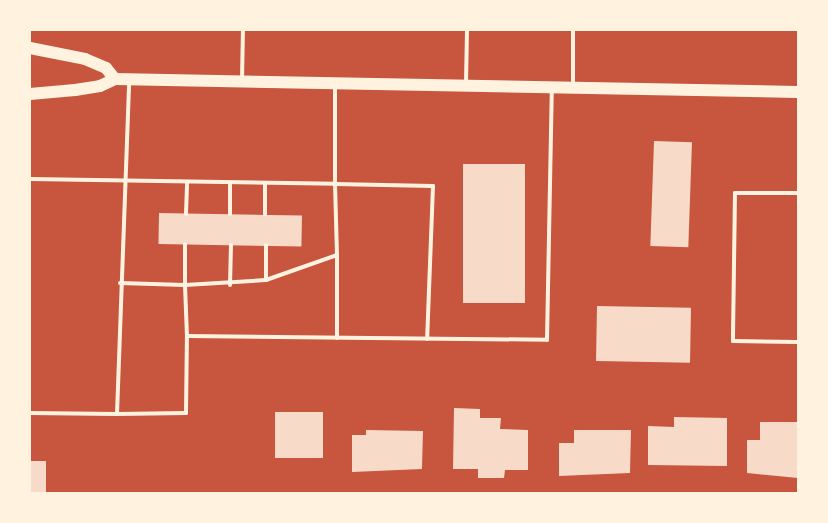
<!DOCTYPE html>
<style>
body{margin:0}
#map{position:relative;width:828px;height:523px;overflow:hidden;background:#c8553d;font-family:"Nunito Sans",sans-serif}
div>[style]{position:absolute}
.building>*{inset:0;background:#f7dbc8;transform-origin:0 0}
.service>*{height:4px;margin:-2px;padding:0 2px;transform-origin:2px;border-radius:2px;background:#fff3e0}
.primary>*{height:12px;margin:-6px;padding:0 6px;transform-origin:6px;border-radius:6px;background:#fff3e0}
span{translate:-50% -50%;white-space:nowrap;text-align:center;line-height:1.15;-webkit-text-stroke:5px #fff3e0;paint-order:stroke}
.frame{position:absolute;inset:0;border:31px solid #fff3e0;pointer-events:none}
</style>
<div id="map">
<div class="building">
<i style="left:654px;top:141px;width:38px;height:105px;rotate:2deg"></i>
<i style="left:463px;top:164px;width:62px;height:139px"></i>
<i style="left:159px;top:213px;width:143px;height:31px;rotate:1deg"></i>
<i style="left:597px;top:306px;width:94px;height:55px;rotate:1deg"></i>
<i style="clip-path:polygon(454px 408px,480px 409px,480px 418px,501px 418px,500px 429px,528px 430px,528px 470px,505px 470px,504px 478px,478px 478px,478px 469px,453px 469px)"></i>
<i style="left:275px;top:412px;width:48px;height:46px"></i>
<i style="clip-path:polygon(674px 417px,727px 418px,727px 466px,648px 465px,648px 426px,674px 427px)"></i>
<i style="clip-path:polygon(760px 422px,797px 422px,798px 478px,747px 473px,747px 440px,760px 440px)"></i>
<i style="clip-path:polygon(366px 430px,423px 431px,422px 469px,352px 472px,352px 435px,366px 435px)"></i>
<i style="clip-path:polygon(574px 430px,631px 430px,630px 473px,559px 476px,559px 443px,574px 443px)"></i>
<i style="left:30px;top:461px;width:16px;height:32px"></i>
</div>
<div class="service">
<i style="left:573px;top:30px;width:56px;rotate:90deg"></i>
<i style="left:242px;top:80px;width:50px;rotate:-88.9deg"></i>
<i style="left:466px;top:83px;width:53px;rotate:-88.9deg"></i>
<i style="left:30px;top:179px;width:305px;rotate:0.9deg"></i>
<i style="left:335px;top:184px;width:98px;rotate:-90deg"></i>
<i style="left:265px;top:184px;width:30px;rotate:90deg"></i>
<i style="left:798px;top:193px;width:63px;rotate:180deg"></i>
<i style="left:735px;top:193px;width:148px;rotate:90.8deg"></i>
<i style="left:733px;top:341px;width:65px;rotate:0.9deg"></i>
<i style="left:186px;top:214px;width:31px;rotate:-88deg"></i>
<i style="left:230px;top:214px;width:31px;rotate:-90deg"></i>
<i style="left:185px;top:244px;width:41px;rotate:90deg"></i>
<i style="left:185px;top:285px;width:81px;rotate:-3.5deg"></i>
<i style="left:266px;top:280px;width:75px;rotate:-19.4deg"></i>
<i style="left:337px;top:255px;width:71px;rotate:-91.6deg"></i>
<i style="left:335px;top:184px;width:98px;rotate:1.2deg"></i>
<i style="left:433px;top:186px;width:153px;rotate:92.2deg"></i>
<i style="left:266px;top:245px;width:35px;rotate:90deg"></i>
<i style="left:337px;top:255px;width:83px;rotate:90deg"></i>
<i style="left:120px;top:283px;width:65px;rotate:1.8deg"></i>
<i style="left:185px;top:285px;width:51px;rotate:87.8deg"></i>
<i style="left:230px;top:285px;width:40px;rotate:-88.6deg"></i>
<i style="left:30px;top:413px;width:87px;rotate:0.7deg"></i>
<i style="left:117px;top:414px;width:333px;rotate:-87.9deg"></i>
<i style="left:117px;top:414px;width:69px;rotate:-0.8deg"></i>
<i style="left:186px;top:413px;width:77px;rotate:-89.3deg"></i>
<i style="left:187px;top:336px;width:360px;rotate:0.6deg"></i>
<i style="left:547px;top:340px;width:250px;rotate:-88.9deg"></i>
</div>
<div class="primary">
<i style="left:30px;top:48px;width:56px;rotate:11.3deg"></i>
<i style="left:85px;top:59px;width:23px;rotate:23deg"></i>
<i style="left:106px;top:68px;width:14px;rotate:51deg"></i>
<i style="left:30px;top:94px;width:45px;rotate:-5.1deg"></i>
<i style="left:75px;top:90px;width:25px;rotate:-9deg"></i>
<i style="left:100px;top:86px;width:17px;rotate:-25deg"></i>
<i style="left:115px;top:79px;width:683px;rotate:1.09deg"></i>
</div>
<div class="frame"></div>
</div>
